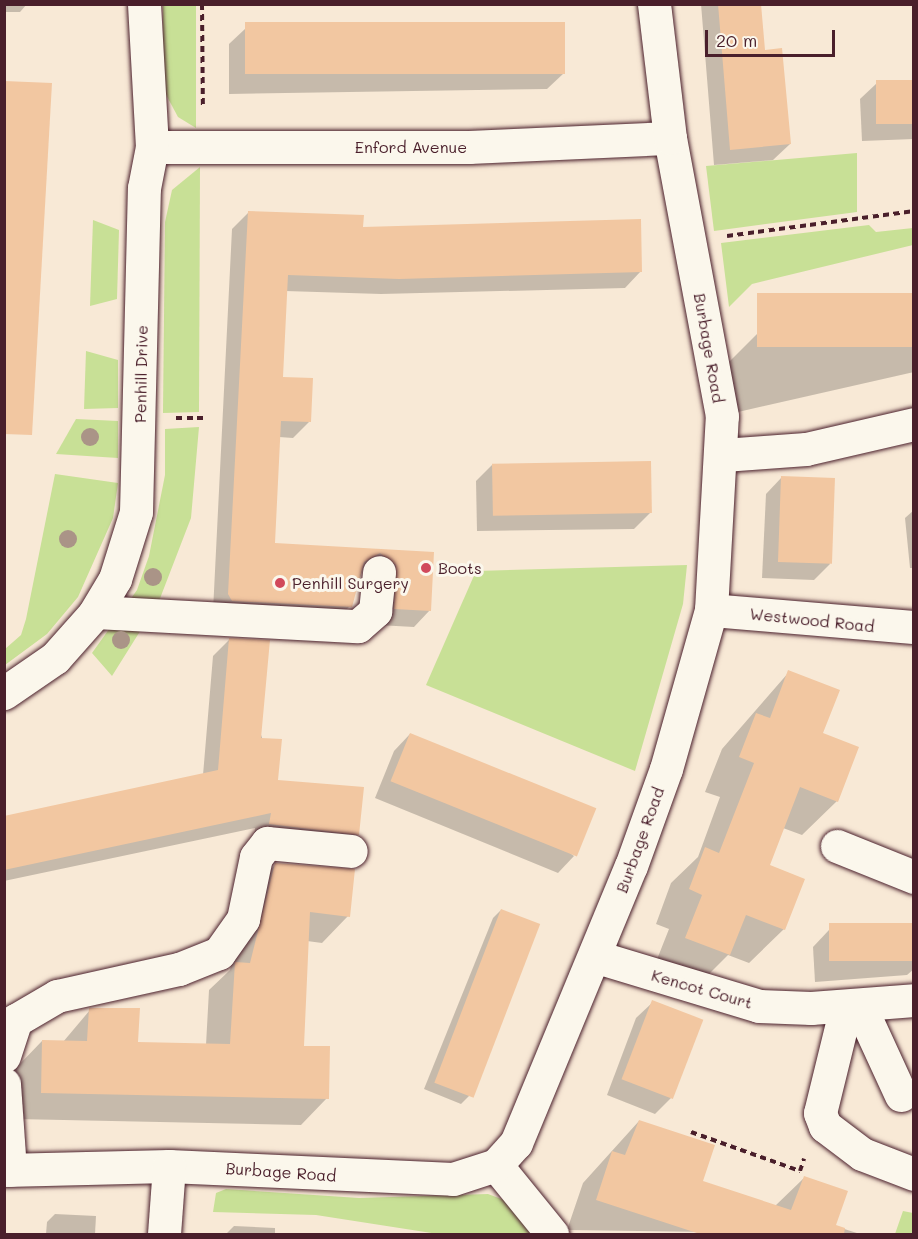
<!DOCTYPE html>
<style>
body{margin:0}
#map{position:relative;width:918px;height:1239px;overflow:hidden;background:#f8e9d6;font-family:Mali,sans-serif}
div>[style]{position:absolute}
.green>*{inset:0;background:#c8e096}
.shadow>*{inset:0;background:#0003}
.building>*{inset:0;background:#f2c7a1;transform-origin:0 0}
.path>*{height:4px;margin-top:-2px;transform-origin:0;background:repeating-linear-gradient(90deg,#4a1f2b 0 6px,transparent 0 10.5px)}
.roads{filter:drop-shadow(0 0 2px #4a1f2b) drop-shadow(0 0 2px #4a1f2b)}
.minor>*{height:33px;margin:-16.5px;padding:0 16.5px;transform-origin:16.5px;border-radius:16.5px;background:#fbf7ec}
.trees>*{width:18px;height:18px;margin:-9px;border-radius:50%;background:#aa9487}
.dots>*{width:16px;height:16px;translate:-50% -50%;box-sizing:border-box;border:3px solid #fbf7ec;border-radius:50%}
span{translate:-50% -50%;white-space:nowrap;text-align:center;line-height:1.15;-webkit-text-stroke:6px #fbf7ec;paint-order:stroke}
.street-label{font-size:16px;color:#4a1f2b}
.poi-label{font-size:16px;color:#4a1f2b}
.left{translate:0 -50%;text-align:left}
.frame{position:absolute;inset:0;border:6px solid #4a1f2b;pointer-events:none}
.scale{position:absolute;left:705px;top:30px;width:130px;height:27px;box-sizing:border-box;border:3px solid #4a1f2b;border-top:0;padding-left:8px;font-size:18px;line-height:21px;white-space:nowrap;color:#4a1f2b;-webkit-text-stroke:4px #fbf7ec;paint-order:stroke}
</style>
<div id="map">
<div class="green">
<i style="clip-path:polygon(163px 5px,196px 5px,196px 128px,178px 117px,163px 89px)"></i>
<i style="clip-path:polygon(857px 153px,857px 212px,714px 231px,706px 166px)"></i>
<i style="clip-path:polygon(200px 167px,199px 412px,163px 413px,165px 222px,172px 190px)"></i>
<i style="clip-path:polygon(93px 220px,119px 230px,117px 299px,90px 306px)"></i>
<i style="clip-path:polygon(869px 225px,876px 232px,913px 228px,913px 245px,752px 284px,729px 307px,721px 243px)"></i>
<i style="clip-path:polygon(86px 351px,118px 360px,118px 408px,84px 409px)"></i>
<i style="clip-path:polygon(76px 419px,118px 421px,118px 458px,56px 454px)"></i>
<i style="clip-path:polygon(199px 427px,191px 518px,159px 601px,112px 676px,92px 653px,137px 590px,149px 556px,165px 475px,165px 429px)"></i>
<i style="clip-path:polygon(55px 474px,118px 483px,113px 518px,78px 597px,47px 634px,5px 665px,5px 649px,21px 635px,26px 619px)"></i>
<i style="clip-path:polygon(687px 565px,683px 604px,635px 771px,426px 685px,476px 571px)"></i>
<i style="clip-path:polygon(226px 1189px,359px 1198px,488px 1194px,504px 1200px,536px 1234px,438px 1234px,316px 1215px,213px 1212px,216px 1193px)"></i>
<i style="clip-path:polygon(903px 1211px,913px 1213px,913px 1234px,895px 1234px)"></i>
</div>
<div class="shadow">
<i style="clip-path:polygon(4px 4px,27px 4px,20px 12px,4px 12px)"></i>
<i style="clip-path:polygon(701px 4px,760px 4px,764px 52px,790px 144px,773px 160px,714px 165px)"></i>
<i style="clip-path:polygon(246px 28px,564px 73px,547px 89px,229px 94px,229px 44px)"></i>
<i style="clip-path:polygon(914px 81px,914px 139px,862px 141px,860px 99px,877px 83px)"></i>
<i style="clip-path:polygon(249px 212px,641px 271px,625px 288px,381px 294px,285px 291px,281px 378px,309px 422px,293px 438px,279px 437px,274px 544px,433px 554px,430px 610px,414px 627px,378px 625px,363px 569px,350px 606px,334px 622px,213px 611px,232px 229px)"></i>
<i style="clip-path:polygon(914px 295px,914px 372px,738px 412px,728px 363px,762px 329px)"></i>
<i style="clip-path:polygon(492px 465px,650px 513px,634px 529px,477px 531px,476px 481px)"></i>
<i style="clip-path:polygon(782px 477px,830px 564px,814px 580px,762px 578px,766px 494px)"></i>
<i style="clip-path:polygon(914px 510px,914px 568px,910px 568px,905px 518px)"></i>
<i style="clip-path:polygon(230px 639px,276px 781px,358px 834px,342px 850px,254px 840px,255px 828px,4px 881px,4px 817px,203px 775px,213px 656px)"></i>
<i style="clip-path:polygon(789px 672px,821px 734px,837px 801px,802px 835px,783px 828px,768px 866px,784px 929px,749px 963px,728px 955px,694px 989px,652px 972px,669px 929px,656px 924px,671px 883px,698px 857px,720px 797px,705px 792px,722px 749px)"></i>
<i style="clip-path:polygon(410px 734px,574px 856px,558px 873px,375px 798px,394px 751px)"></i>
<i style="clip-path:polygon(276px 864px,348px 916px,322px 943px,307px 941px,302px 1047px,327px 1098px,301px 1125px,15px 1119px,16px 1068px,42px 1041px,63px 1042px,90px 1010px,137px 1043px,206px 1045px,209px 990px,230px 970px,249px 891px)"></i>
<i style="clip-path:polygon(501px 910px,469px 1096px,461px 1104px,424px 1089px,493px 918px)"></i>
<i style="clip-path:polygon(914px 925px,914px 969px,907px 975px,815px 982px,813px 947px,829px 930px)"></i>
<i style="clip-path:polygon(653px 1002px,671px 1098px,655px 1114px,607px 1095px,636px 1018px)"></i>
<i style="clip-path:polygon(639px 1121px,701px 1182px,775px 1206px,804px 1178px,835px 1226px,860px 1234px,567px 1230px,583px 1183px)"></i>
<i style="clip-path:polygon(55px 1214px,96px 1216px,95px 1234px,46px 1234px,47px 1222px)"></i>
<i style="clip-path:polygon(234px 1226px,275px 1228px,275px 1234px,226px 1234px)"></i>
</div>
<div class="building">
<i style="clip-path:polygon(718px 4px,761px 4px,765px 50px,782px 48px,791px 144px,730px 150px)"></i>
<i style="left:565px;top:22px;width:52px;height:320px;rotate:90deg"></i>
<i style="left:914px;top:80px;width:44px;height:38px;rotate:90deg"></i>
<i style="clip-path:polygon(4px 81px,52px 83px,32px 435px,4px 434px)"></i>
<i style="clip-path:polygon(248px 211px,364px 215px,363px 227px,641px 219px,642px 272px,399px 279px,288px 275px,283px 377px,313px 378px,311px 422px,281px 421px,275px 543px,434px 552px,431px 611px,394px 609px,396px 565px,380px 553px,364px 562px,352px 607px,232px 601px,228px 594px)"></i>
<i style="left:914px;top:293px;width:54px;height:157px;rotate:90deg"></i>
<i style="left:651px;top:461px;width:52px;height:159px;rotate:89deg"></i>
<i style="left:781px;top:476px;width:54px;height:86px;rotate:2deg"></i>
<i style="clip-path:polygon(229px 638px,270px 640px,261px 738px,282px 739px,278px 780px,364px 787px,359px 835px,269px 824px,271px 813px,4px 870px,4px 816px,218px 770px)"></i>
<i style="clip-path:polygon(788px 670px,840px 690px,823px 733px,859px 747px,838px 802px,800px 787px,770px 865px,805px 879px,785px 930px,746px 915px,730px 955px,685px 938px,702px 895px,689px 889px,705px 847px,719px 853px,754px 763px,739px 757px,756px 713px,770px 718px)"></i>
<i style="left:410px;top:733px;width:201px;height:52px;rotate:22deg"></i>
<i style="clip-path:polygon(275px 863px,355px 869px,350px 917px,310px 912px,304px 1046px,330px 1046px,329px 1099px,41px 1093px,42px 1040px,87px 1041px,89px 1008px,140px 1008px,138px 1042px,230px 1044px,235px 962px,250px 963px)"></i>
<i style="left:501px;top:909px;width:42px;height:186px;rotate:21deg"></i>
<i style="left:914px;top:923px;width:38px;height:85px;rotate:90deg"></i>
<i style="left:652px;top:1000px;width:55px;height:85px;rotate:21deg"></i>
<i style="clip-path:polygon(639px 1120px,715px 1145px,703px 1181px,791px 1210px,804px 1176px,848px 1191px,836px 1225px,845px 1228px,844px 1234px,700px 1234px,596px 1200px,612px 1151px,625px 1155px)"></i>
</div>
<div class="path">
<i style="left:202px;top:4px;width:105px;rotate:89.5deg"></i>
<i style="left:727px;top:236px;width:189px;rotate:-7.6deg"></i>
<i style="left:176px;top:418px;width:29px"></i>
<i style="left:691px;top:1132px;width:116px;rotate:19.7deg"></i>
<i style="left:800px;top:1171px;width:13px;rotate:-72deg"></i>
</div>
<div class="roads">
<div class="minor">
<i style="left:152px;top:147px;width:317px"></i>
<i style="left:469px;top:147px;width:201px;rotate:-2.6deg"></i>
<i style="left:723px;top:455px;width:83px;rotate:-4.1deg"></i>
<i style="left:806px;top:449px;width:111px;rotate:-13deg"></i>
<i style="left:711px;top:610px;width:204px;rotate:4.8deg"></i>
<i style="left:96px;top:612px;width:262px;rotate:3.1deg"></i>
<i style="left:358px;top:626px;width:23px;rotate:-41deg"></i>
<i style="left:375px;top:611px;width:39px;rotate:-84deg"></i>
<i style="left:4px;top:693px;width:62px;rotate:-34.5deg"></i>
<i style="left:55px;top:658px;width:59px;rotate:-48.4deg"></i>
<i style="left:94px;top:614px;width:41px;rotate:-59deg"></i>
<i style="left:115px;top:579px;width:70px;rotate:-72.6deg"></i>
<i style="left:136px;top:512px;width:324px;rotate:-88.6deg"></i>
<i style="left:144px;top:188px;width:42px;rotate:-79deg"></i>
<i style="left:152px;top:147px;width:143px;rotate:-93.2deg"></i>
<i style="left:837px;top:846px;width:83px;rotate:21.9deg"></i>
<i style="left:597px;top:957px;width:169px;rotate:16.8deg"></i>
<i style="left:759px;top:1006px;width:52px;rotate:2.2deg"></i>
<i style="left:811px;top:1008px;width:103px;rotate:-4.4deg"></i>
<i style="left:860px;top:1006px;width:98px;rotate:65.3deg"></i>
<i style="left:846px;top:1007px;width:109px;rotate:103.8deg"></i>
<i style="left:820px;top:1113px;width:14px;rotate:69deg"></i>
<i style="left:825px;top:1126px;width:46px;rotate:37.1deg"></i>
<i style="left:862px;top:1154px;width:56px;rotate:21deg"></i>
<i style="left:4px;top:1056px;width:38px;rotate:-72deg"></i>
<i style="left:16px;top:1020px;width:48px;rotate:-30.3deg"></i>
<i style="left:57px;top:996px;width:125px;rotate:-12.5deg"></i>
<i style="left:179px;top:969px;width:43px;rotate:-21.8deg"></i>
<i style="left:219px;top:953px;width:42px;rotate:-54.8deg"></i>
<i style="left:243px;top:919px;width:63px;rotate:-78.2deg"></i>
<i style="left:256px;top:857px;width:18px;rotate:-52deg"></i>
<i style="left:267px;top:843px;width:84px;rotate:5.4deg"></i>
<i style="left:4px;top:1084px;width:86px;rotate:86deg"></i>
<i style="left:496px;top:1165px;width:89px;rotate:50.9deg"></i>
<i style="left:4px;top:1170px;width:165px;rotate:-1.4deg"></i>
<i style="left:169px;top:1166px;width:284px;rotate:2.6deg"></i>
<i style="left:453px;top:1179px;width:45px;rotate:-18deg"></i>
<i style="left:496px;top:1165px;width:30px;rotate:-48deg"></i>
<i style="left:516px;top:1143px;width:300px;rotate:-67.5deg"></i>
<i style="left:631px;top:866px;width:103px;rotate:-70.2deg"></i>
<i style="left:666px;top:769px;width:165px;rotate:-74.2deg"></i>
<i style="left:711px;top:610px;width:194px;rotate:-86.8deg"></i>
<i style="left:722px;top:416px;width:283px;rotate:-100.6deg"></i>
<i style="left:670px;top:138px;width:135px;rotate:-96.8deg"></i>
<i style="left:164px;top:1234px;width:68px;rotate:-85.8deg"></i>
</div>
</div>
<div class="trees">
<i style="left:90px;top:437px"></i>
<i style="left:68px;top:539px"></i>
<i style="left:153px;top:577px"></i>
<i style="left:121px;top:640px"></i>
</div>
<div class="dots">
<i style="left:426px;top:568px;background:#d1495b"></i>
<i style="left:280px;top:583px;background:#d1495b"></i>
</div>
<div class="street-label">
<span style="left:411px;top:147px">Enford Avenue</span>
<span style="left:709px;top:348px;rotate:80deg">Burbage Road</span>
<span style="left:141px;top:374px;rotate:-89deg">Penhill Drive</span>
<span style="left:812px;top:620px;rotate:6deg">Westwood Road</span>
<span style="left:640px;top:840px;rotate:-70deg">Burbage Road</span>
<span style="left:702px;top:989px;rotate:16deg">Kencot Court</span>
<span style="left:281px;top:1172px;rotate:4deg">Burbage Road</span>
</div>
<div class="poi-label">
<span class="left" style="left:438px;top:568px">Boots</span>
<span class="left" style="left:292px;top:583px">Penhill Surgery</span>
</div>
<div class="frame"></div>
<div class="scale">20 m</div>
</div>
